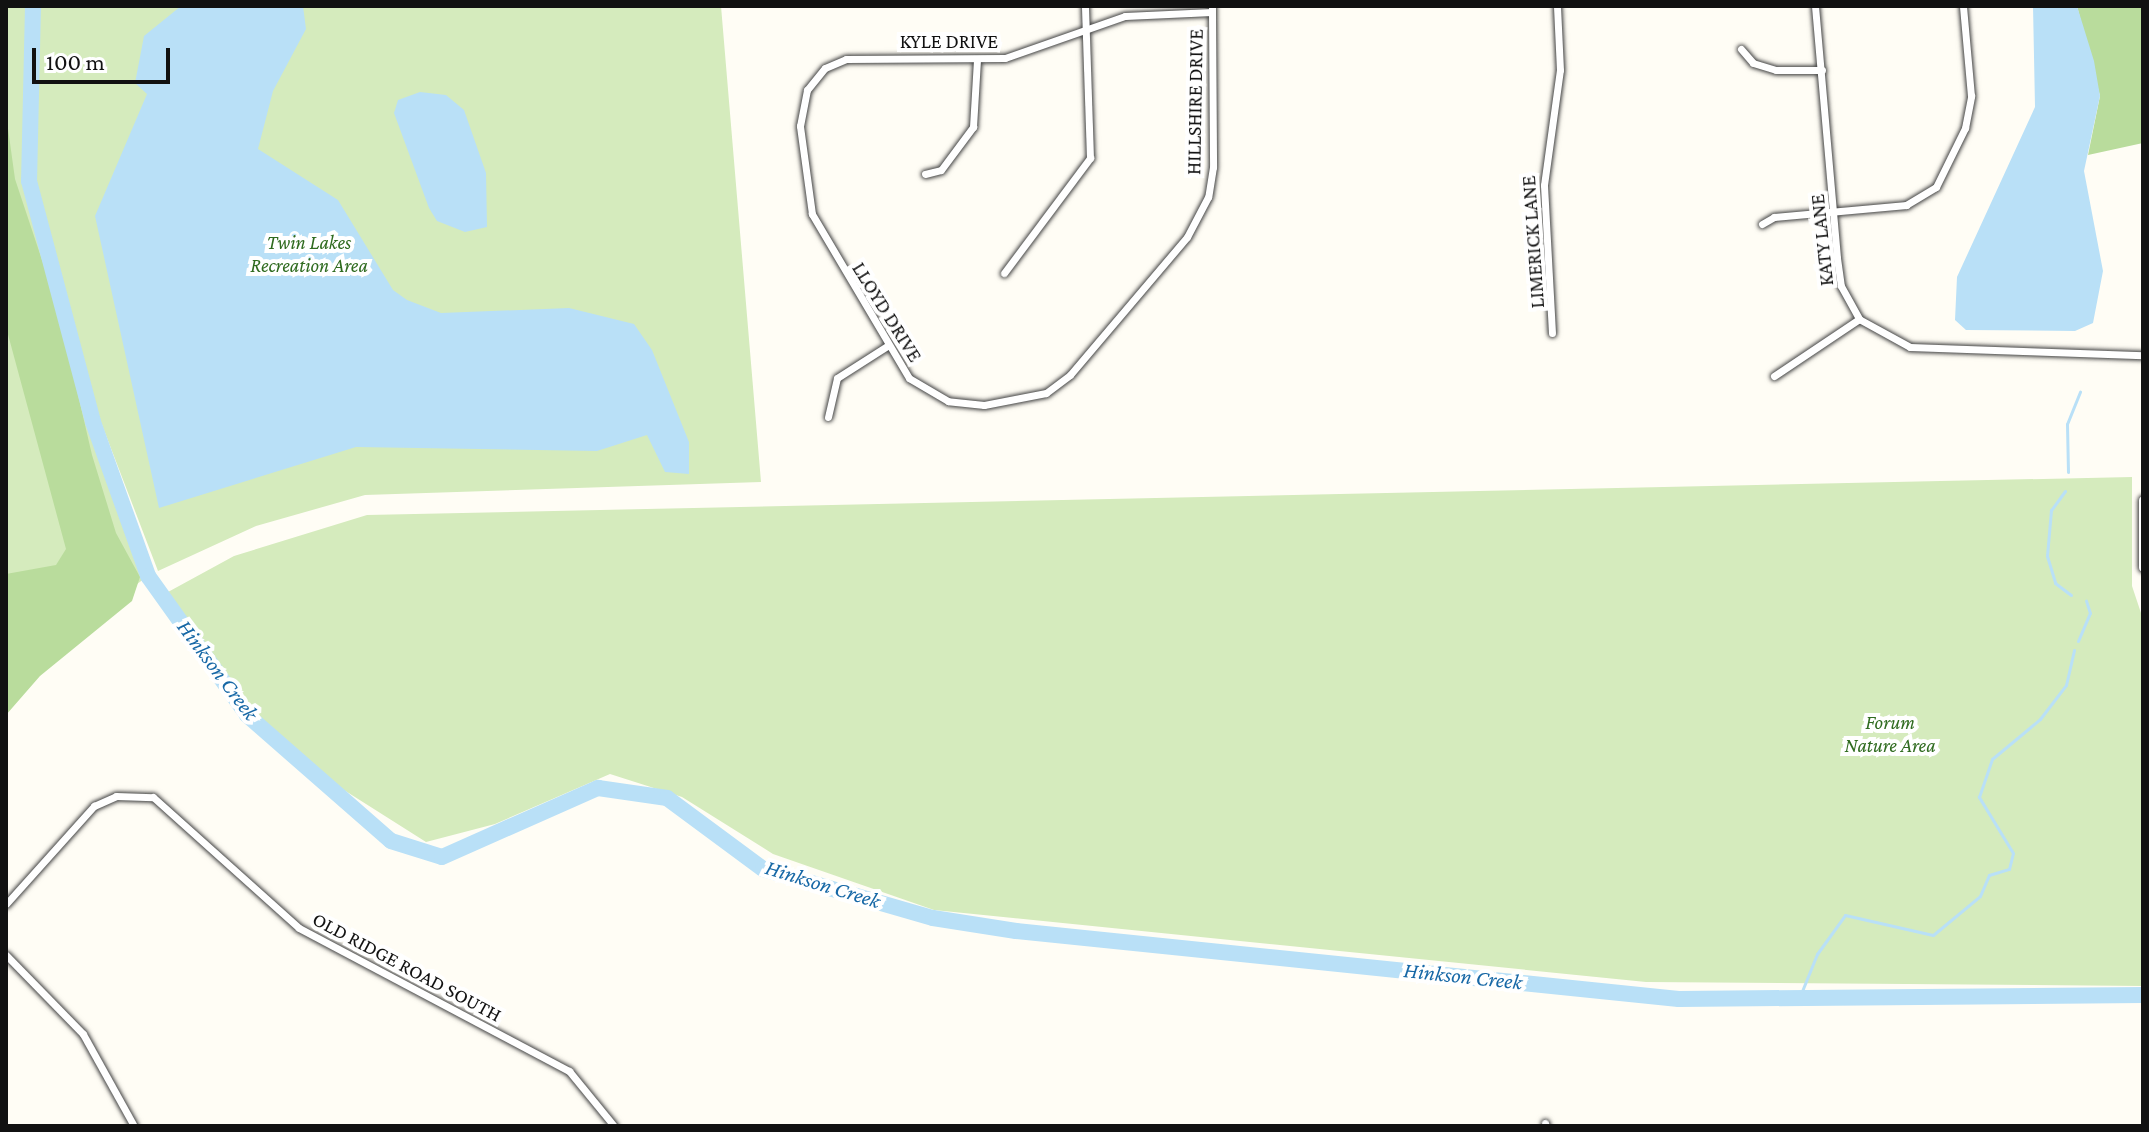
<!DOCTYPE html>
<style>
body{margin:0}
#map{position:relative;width:2149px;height:1132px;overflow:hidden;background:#fffdf5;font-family:"Crimson Pro",serif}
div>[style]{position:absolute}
.green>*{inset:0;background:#d5ebbd}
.forest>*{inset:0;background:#b9dc9c}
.water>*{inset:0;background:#b9e0f7}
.stream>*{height:3px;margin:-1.5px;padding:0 1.5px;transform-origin:1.5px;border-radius:1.5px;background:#b9e0f7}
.river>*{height:16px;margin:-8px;padding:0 8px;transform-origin:8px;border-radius:8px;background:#b9e0f7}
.roads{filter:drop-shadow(0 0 2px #444) drop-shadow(0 0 2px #444)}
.minor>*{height:7px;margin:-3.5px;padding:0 3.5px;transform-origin:3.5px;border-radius:3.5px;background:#fff}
.tertiary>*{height:9px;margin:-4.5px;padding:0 4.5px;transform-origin:4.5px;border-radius:4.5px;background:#fff}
span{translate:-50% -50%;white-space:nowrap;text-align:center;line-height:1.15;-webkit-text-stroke:8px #fff;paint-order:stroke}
.street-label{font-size:20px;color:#111}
.park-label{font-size:20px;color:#2f6b1f;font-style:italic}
.water-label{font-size:22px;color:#1768a6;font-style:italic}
.frame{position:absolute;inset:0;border:8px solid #111;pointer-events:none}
.scale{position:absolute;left:32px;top:48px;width:138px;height:36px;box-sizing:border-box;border:4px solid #111;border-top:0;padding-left:10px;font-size:24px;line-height:28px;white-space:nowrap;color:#111;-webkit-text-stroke:6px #fff;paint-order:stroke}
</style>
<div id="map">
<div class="green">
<i style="clip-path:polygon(6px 6px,721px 6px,761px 482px,365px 495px,256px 526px,158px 571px,84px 378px,29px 151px,29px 181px,93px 422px,148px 576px,25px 666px,6px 690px)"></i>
<i style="clip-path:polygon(2132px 477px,2132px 586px,2143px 619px,2143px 986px,1646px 982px,934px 910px,773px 854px,682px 797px,610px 774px,495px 824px,426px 842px,336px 785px,240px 703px,168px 592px,234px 556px,367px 515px)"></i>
</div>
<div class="forest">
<i style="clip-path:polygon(2077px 6px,2143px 6px,2143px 143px,2088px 155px,2100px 96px)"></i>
<i style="clip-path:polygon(6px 114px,15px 179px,50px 284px,69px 309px,73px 373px,92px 455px,116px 533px,140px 577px,132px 601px,40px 676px,6px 715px,6px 574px,56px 565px,66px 549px,6px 327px)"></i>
</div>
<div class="water">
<i style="clip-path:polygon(181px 6px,303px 6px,306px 29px,273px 91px,258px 149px,338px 200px,393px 290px,407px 300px,441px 313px,569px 308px,634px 324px,652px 350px,689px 442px,689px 474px,665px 472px,647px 435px,597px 451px,356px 447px,159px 508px,95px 216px,147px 94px,135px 83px,144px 36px)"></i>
<i style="clip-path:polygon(2033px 6px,2077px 6px,2094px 61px,2100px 96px,2084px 171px,2103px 271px,2093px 323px,2075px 331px,1966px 330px,1955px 320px,1957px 277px,2035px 107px)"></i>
<i style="clip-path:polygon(420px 92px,446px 95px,464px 110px,486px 173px,487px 227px,465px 232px,437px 221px,429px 208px,394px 113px,398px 100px)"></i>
</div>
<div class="stream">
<i style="left:2068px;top:472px;width:48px;rotate:-91.2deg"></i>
<i style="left:2067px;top:424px;width:35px;rotate:-68deg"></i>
<i style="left:2065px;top:491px;width:24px;rotate:126deg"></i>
<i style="left:2051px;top:510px;width:46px;rotate:95deg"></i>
<i style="left:2047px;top:556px;width:28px;rotate:73deg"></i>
<i style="left:2055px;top:583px;width:20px;rotate:37deg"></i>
<i style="left:2078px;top:641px;width:30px;rotate:-67deg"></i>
<i style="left:2090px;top:613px;width:13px;rotate:-108deg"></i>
<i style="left:1798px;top:1001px;width:51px;rotate:-68deg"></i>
<i style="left:1817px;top:954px;width:48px;rotate:-54.3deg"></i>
<i style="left:1845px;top:915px;width:90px;rotate:12.8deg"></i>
<i style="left:1933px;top:935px;width:61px;rotate:-39.7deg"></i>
<i style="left:1980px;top:896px;width:23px;rotate:-67deg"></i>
<i style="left:1989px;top:875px;width:21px;rotate:-17deg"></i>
<i style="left:2009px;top:869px;width:16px;rotate:-76deg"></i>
<i style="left:2013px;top:853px;width:66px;rotate:-121.3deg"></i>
<i style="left:1979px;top:797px;width:40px;rotate:-71.1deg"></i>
<i style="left:1992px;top:759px;width:62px;rotate:-39.8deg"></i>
<i style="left:2040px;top:719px;width:43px;rotate:-52.6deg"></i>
<i style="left:2066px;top:685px;width:36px;rotate:-77deg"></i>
</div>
<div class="river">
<i style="left:33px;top:6px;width:175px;rotate:91.3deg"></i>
<i style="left:29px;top:181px;width:249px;rotate:75.1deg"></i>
<i style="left:93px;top:422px;width:164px;rotate:70.3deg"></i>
<i style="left:148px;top:576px;width:171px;rotate:54.5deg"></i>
<i style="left:247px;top:715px;width:191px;rotate:41.2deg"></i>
<i style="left:391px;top:841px;width:53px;rotate:17.4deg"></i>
<i style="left:442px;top:857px;width:171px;rotate:-23.9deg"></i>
<i style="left:598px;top:788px;width:70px;rotate:8.2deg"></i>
<i style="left:667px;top:798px;width:119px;rotate:36.5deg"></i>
<i style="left:763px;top:869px;width:177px;rotate:16.1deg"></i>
<i style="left:933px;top:918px;width:84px;rotate:8.9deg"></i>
<i style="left:1016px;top:931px;width:666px;rotate:5.86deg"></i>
<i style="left:1679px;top:999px;width:464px;rotate:-0.5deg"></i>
</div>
<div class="roads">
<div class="minor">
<i style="left:1212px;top:6px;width:6px;rotate:90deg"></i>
<i style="left:1212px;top:12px;width:155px;rotate:89.6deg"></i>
<i style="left:1213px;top:167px;width:30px;rotate:99deg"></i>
<i style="left:1208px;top:197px;width:45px;rotate:117.7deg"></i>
<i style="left:1187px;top:237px;width:181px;rotate:130.3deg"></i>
<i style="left:1070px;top:375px;width:30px;rotate:143deg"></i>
<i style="left:1046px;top:393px;width:63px;rotate:169deg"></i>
<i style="left:984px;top:405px;width:36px;rotate:-174deg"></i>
<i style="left:948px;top:401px;width:45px;rotate:-149.5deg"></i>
<i style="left:909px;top:378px;width:191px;rotate:-120.6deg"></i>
<i style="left:812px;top:214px;width:89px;rotate:-97.8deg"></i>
<i style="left:800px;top:126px;width:37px;rotate:-79deg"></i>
<i style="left:807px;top:90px;width:28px;rotate:-51deg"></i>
<i style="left:825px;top:68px;width:23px;rotate:-23deg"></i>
<i style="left:846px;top:59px;width:159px;rotate:-0.4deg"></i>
<i style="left:1005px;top:58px;width:127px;rotate:-19.3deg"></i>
<i style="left:1125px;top:16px;width:87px;rotate:-2.6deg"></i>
<i style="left:1815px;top:6px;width:253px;rotate:85deg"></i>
<i style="left:1837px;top:258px;width:28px;rotate:82deg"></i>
<i style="left:1841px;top:286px;width:38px;rotate:61deg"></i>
<i style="left:1859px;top:319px;width:58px;rotate:28.8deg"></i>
<i style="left:1910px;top:347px;width:233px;rotate:2deg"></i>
<i style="left:1741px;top:49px;width:18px;rotate:49deg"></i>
<i style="left:1753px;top:63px;width:24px;rotate:17deg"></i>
<i style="left:1776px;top:70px;width:46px"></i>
<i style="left:925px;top:174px;width:16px;rotate:-14deg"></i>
<i style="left:941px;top:170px;width:54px;rotate:-53.3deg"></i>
<i style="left:973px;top:127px;width:67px;rotate:-86.6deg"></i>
<i style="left:1762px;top:224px;width:14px;rotate:-30deg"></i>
<i style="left:1774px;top:217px;width:133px;rotate:-5.2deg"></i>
<i style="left:1906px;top:205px;width:35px;rotate:-31deg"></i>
<i style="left:1936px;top:187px;width:66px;rotate:-63.8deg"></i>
<i style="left:1965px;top:128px;width:33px;rotate:-79deg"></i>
<i style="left:1971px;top:96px;width:90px;rotate:-95.1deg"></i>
<i style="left:1004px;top:273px;width:144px;rotate:-53.2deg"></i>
<i style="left:1090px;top:158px;width:152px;rotate:-91.9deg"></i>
<i style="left:1552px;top:333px;width:148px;rotate:-93.1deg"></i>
<i style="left:1544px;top:185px;width:116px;rotate:-82.1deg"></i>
<i style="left:1560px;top:70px;width:64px;rotate:-92.7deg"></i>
<i style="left:1774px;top:376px;width:102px;rotate:-33.8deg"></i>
<i style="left:828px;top:417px;width:40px;rotate:-77deg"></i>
<i style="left:837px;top:378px;width:59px;rotate:-32.6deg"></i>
<i style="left:6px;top:904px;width:132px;rotate:-48.1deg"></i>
<i style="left:94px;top:806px;width:24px;rotate:-24deg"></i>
<i style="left:116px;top:796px;width:37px;rotate:2deg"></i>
<i style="left:153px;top:797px;width:196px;rotate:41.9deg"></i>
<i style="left:299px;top:928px;width:306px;rotate:27.9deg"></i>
<i style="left:569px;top:1071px;width:71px;rotate:50.7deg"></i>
<i style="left:6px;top:955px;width:110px;rotate:45.7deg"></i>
<i style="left:83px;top:1034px;width:105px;rotate:61deg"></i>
<i style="left:1545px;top:1123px;width:3px;rotate:72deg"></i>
</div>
<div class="tertiary">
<i style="left:2143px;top:500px;width:67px;rotate:90deg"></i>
</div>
</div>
<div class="street-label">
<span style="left:949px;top:41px">KYLE DRIVE</span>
<span style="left:1195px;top:102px;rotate:-89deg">HILLSHIRE DRIVE</span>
<span style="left:1822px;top:240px;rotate:-96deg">KATY LANE</span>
<span style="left:1533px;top:242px;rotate:-94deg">LIMERICK LANE</span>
<span style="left:887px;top:312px;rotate:58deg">LLOYD DRIVE</span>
<span style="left:407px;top:967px;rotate:28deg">OLD RIDGE ROAD SOUTH</span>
</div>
<div class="park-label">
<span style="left:309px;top:254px">Twin Lakes<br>Recreation Area</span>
<span style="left:1890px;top:734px">Forum<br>Nature Area</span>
</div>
<div class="water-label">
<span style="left:218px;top:670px;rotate:53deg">Hinkson Creek</span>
<span style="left:823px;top:884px;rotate:17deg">Hinkson Creek</span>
<span style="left:1463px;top:976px;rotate:6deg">Hinkson Creek</span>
</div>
<div class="frame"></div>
<div class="scale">100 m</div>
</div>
